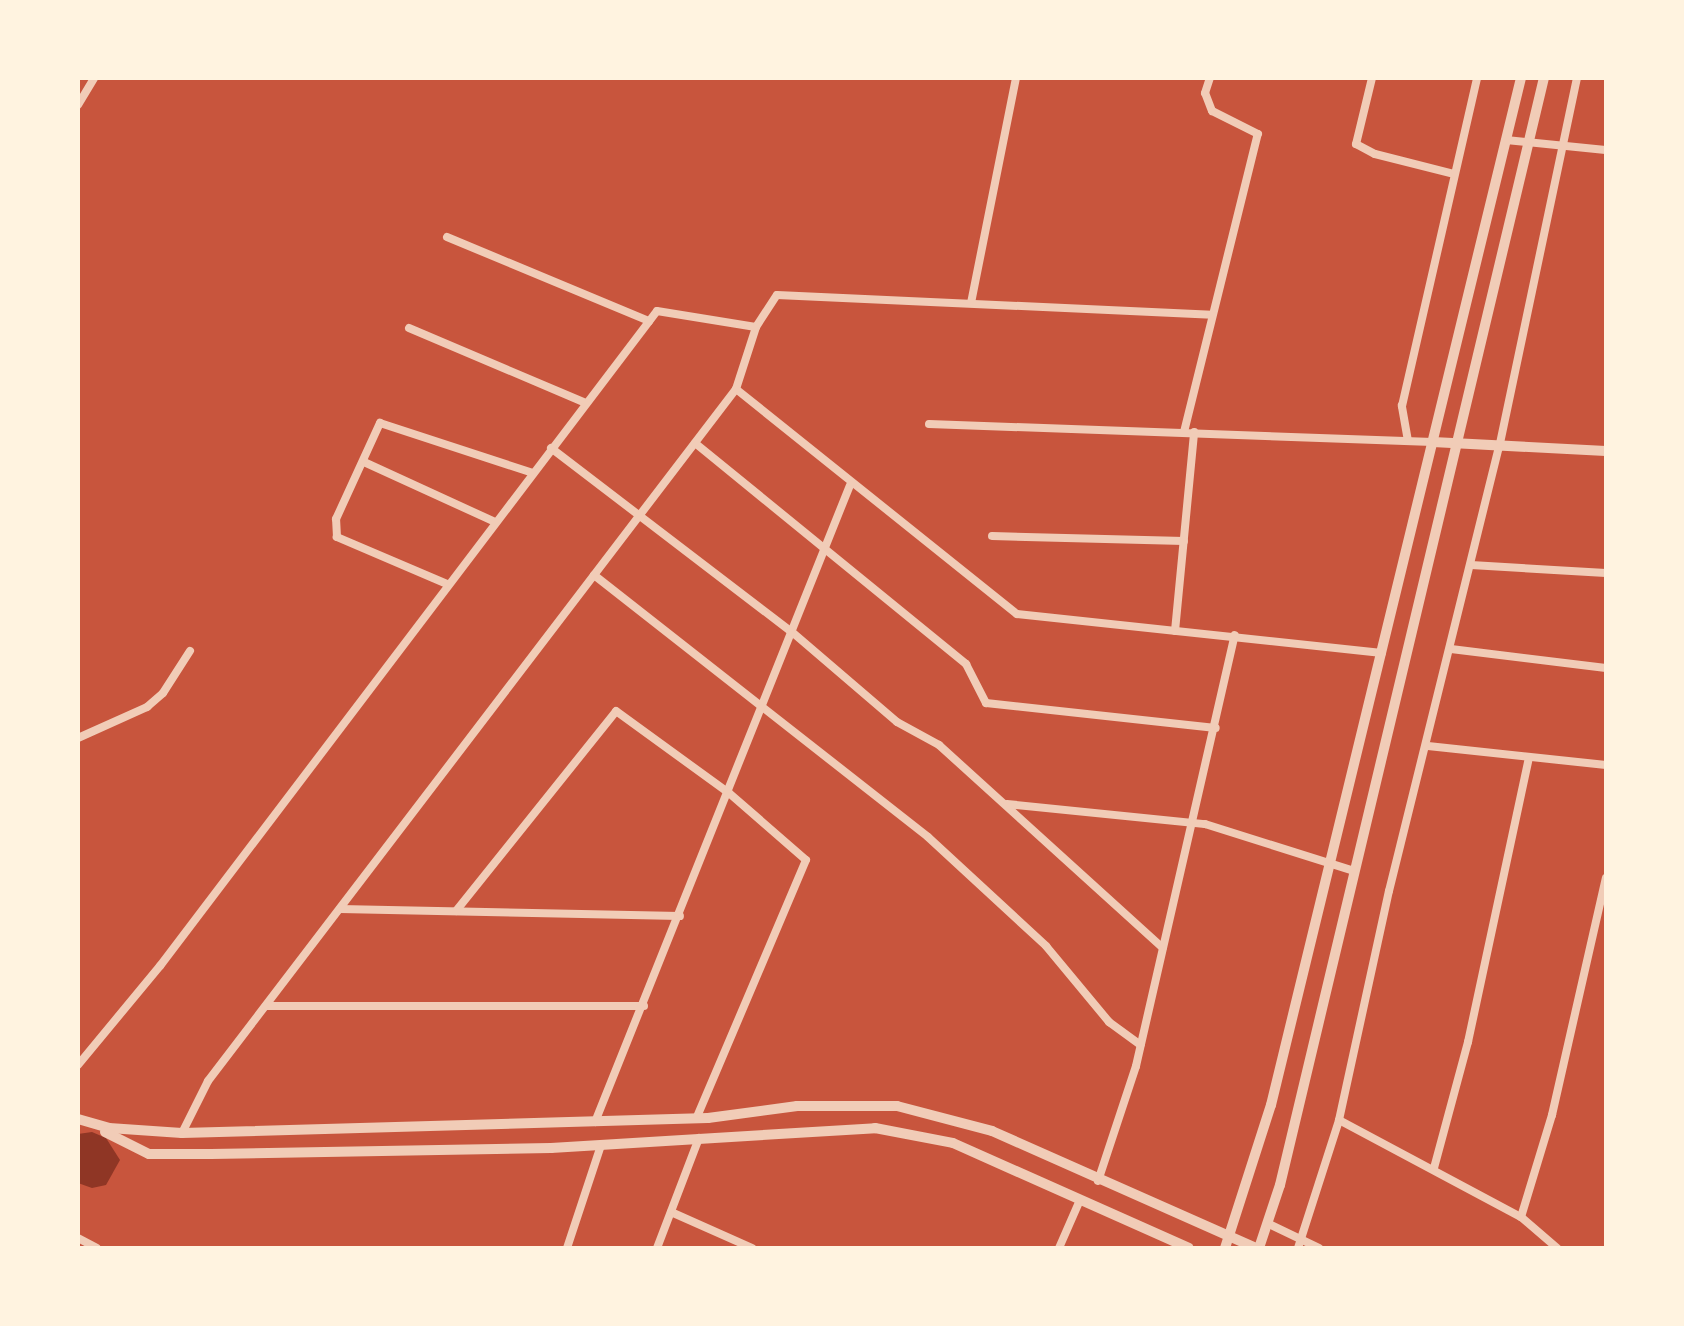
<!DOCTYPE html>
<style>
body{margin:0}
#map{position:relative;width:1684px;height:1326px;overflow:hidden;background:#c8553d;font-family:"Public Sans",sans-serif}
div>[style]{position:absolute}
.water>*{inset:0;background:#8f3625}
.minor>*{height:8px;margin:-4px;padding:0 4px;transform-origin:4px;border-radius:4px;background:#f1ccb7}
.tertiary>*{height:10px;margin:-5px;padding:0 5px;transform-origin:5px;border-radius:5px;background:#f1ccb7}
span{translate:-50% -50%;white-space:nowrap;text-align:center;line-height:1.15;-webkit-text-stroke:6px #fff3e0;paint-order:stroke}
.frame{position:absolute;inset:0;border:80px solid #fff3e0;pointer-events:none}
</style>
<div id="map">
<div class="water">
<i style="clip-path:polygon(92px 1132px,106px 1138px,120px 1160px,106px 1185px,92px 1188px,78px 1183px,78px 1134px)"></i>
</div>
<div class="minor">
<i style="left:1372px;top:78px;width:68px;rotate:103.6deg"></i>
<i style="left:1356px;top:144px;width:21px;rotate:28deg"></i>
<i style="left:1375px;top:154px;width:81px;rotate:14.2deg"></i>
<i style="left:78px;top:105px;width:31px;rotate:-59deg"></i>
<i style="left:1506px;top:140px;width:100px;rotate:5.7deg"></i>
<i style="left:447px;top:237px;width:219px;rotate:22.6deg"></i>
<i style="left:971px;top:303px;width:229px;rotate:-78.7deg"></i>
<i style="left:409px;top:328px;width:192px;rotate:23deg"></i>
<i style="left:736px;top:389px;width:360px;rotate:38.7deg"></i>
<i style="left:1017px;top:614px;width:367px;rotate:6.1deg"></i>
<i style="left:929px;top:424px;width:504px;rotate:2.05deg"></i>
<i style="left:1184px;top:432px;width:307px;rotate:-76.1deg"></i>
<i style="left:1258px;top:134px;width:51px;rotate:-153.4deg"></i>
<i style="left:1212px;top:111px;width:19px;rotate:-111deg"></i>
<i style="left:1205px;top:93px;width:16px;rotate:-72deg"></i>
<i style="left:1408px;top:441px;width:36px;rotate:-100deg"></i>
<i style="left:1402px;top:406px;width:336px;rotate:-77.1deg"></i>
<i style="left:695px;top:443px;width:350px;rotate:39.2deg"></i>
<i style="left:966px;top:664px;width:44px;rotate:62.9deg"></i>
<i style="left:986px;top:703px;width:231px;rotate:6.2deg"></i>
<i style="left:551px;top:448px;width:303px;rotate:37.4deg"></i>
<i style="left:792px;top:632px;width:138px;rotate:40.6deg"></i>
<i style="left:897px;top:722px;width:48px;rotate:28.7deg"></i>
<i style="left:939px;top:745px;width:302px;rotate:42.2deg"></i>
<i style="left:364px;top:462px;width:144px;rotate:24.6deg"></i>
<i style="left:992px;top:536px;width:192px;rotate:1.5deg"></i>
<i style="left:1471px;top:565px;width:135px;rotate:3.4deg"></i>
<i style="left:594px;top:575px;width:424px;rotate:38.1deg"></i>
<i style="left:928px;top:837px;width:161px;rotate:42.7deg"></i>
<i style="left:1046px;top:946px;width:99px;rotate:50.3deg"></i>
<i style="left:1109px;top:1022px;width:39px;rotate:36deg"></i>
<i style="left:447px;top:584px;width:120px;rotate:-156.9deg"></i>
<i style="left:337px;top:537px;width:18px;rotate:-93deg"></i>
<i style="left:336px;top:519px;width:106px;rotate:-65.4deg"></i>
<i style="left:380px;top:423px;width:161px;rotate:18.1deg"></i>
<i style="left:1175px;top:631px;width:200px;rotate:-84.5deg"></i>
<i style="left:1451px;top:649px;width:156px;rotate:7deg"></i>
<i style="left:78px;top:738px;width:76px;rotate:-24.2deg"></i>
<i style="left:147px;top:707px;width:21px;rotate:-41deg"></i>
<i style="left:163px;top:693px;width:50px;rotate:-57.3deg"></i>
<i style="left:1428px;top:746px;width:179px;rotate:6.1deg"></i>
<i style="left:1007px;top:804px;width:199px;rotate:5.8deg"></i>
<i style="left:1205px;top:824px;width:156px;rotate:17.5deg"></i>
<i style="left:340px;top:909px;width:340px;rotate:1.2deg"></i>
<i style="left:456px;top:911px;width:256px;rotate:-51.3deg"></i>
<i style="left:616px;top:711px;width:140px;rotate:36deg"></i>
<i style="left:729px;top:793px;width:102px;rotate:41deg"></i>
<i style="left:806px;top:860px;width:281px;rotate:113deg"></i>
<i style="left:266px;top:1006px;width:378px"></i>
<i style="left:78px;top:1065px;width:129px;rotate:-50.4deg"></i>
<i style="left:160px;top:966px;width:822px;rotate:-52.81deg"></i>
<i style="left:657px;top:311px;width:100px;rotate:9.2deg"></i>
<i style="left:1339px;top:1120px;width:206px;rotate:28.1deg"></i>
<i style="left:1521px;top:1217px;width:48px;rotate:40.7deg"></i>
<i style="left:595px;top:1122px;width:686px;rotate:-68.18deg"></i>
<i style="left:182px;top:1133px;width:58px;rotate:-63.4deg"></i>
<i style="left:208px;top:1081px;width:870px;rotate:-52.66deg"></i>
<i style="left:736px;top:389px;width:65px;rotate:-72.1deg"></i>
<i style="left:756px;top:327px;width:38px;rotate:-57deg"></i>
<i style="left:777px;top:295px;width:435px;rotate:2.6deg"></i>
<i style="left:1434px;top:1168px;width:131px;rotate:-74.9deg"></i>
<i style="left:1468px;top:1042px;width:290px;rotate:-77.9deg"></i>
<i style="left:1098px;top:1181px;width:121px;rotate:-71.7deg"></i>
<i style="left:1136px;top:1066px;width:442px;rotate:-77.1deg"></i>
<i style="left:671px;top:1212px;width:89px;rotate:24deg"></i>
<i style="left:1521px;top:1217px;width:107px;rotate:-73.1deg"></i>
<i style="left:1552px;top:1115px;width:243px;rotate:-77.2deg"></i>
<i style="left:1267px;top:1223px;width:58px;rotate:25.7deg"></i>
<i style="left:78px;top:1238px;width:21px;rotate:28deg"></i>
<i style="left:567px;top:1248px;width:108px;rotate:-71.7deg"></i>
<i style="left:657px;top:1248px;width:118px;rotate:-69.1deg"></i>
<i style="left:1059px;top:1248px;width:52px;rotate:-66.4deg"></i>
<i style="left:1298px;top:1248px;width:134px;rotate:-72.2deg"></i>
<i style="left:1339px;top:1120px;width:234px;rotate:-77.7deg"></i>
<i style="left:1389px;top:891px;width:456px;rotate:-76.1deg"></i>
<i style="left:1499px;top:448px;width:378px;rotate:-78.1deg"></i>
</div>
<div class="tertiary">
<i style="left:1433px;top:442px;width:173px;rotate:3deg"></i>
<i style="left:78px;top:1119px;width:32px;rotate:16deg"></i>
<i style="left:109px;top:1128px;width:73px;rotate:3.9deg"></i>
<i style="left:182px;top:1133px;width:526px;rotate:-1.63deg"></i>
<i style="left:708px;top:1118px;width:90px;rotate:-7.7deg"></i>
<i style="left:797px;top:1106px;width:100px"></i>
<i style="left:897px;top:1106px;width:98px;rotate:14.7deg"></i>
<i style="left:992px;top:1131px;width:289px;rotate:23.9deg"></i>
<i style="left:105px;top:1132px;width:49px;rotate:26.6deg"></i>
<i style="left:149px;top:1154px;width:62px"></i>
<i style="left:211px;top:1154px;width:340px;rotate:-1deg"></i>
<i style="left:551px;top:1148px;width:325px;rotate:-3.5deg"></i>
<i style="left:875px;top:1128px;width:79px;rotate:10.9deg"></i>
<i style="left:953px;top:1143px;width:258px;rotate:24deg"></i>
<i style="left:1225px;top:1248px;width:150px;rotate:-72.2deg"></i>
<i style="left:1271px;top:1105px;width:1057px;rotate:-76.32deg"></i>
<i style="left:1259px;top:1248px;width:66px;rotate:-71.6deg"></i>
<i style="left:1280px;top:1185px;width:1138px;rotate:-76.59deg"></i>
</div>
<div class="frame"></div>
</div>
